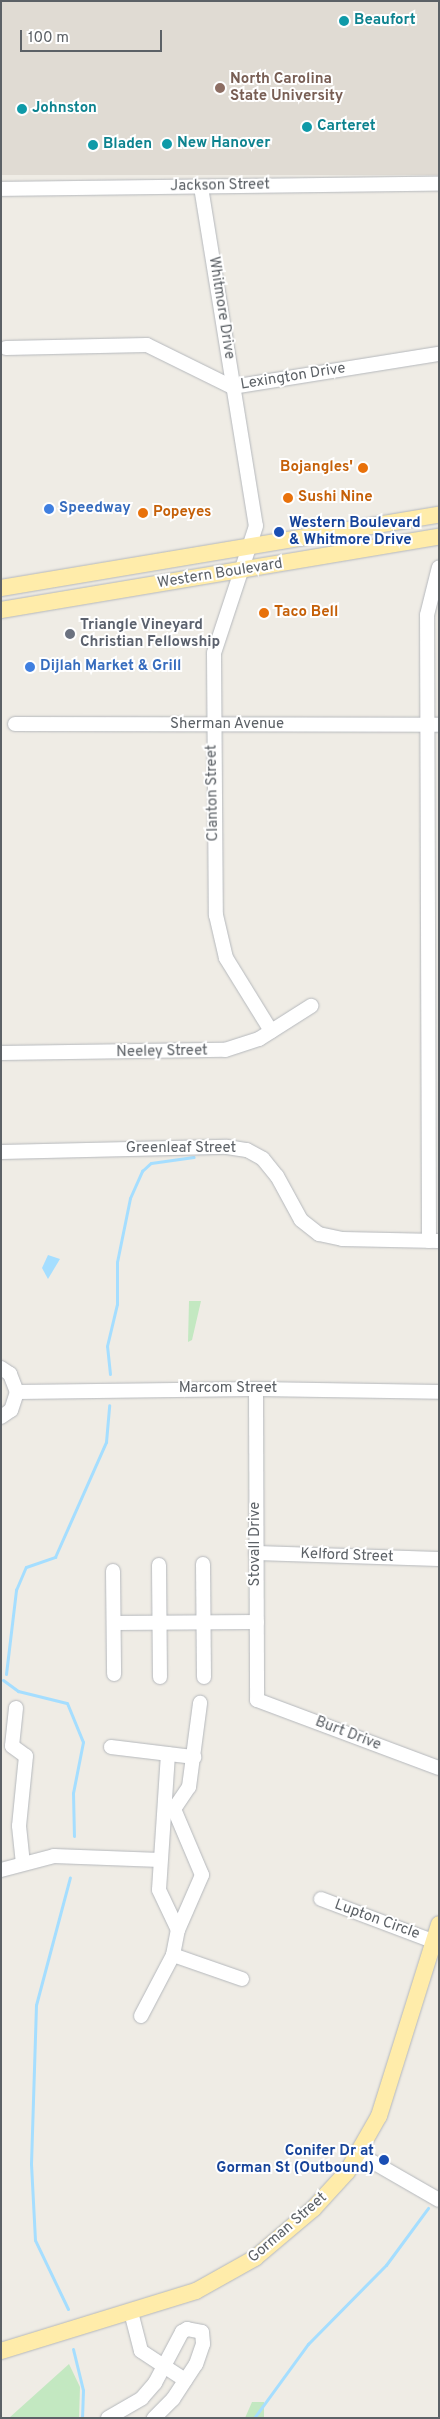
<!DOCTYPE html>
<style>
body{margin:0}
#map{position:relative;width:440px;height:2419px;overflow:hidden;background:#efece5;font-family:Overpass,sans-serif}
div>[style]{position:absolute}
.education>*{inset:0;background:#e0dbd3;transform-origin:0 0}
.green>*{inset:0;background:#c3e8c1}
.water>*{inset:0;background:#a5deff}
.stream>*{height:3px;margin:-1.5px;padding:0 1.5px;transform-origin:1.5px;border-radius:1.5px;background:#a5deff}
.roads{filter:drop-shadow(0 0 1px #b5b8bc) drop-shadow(0 0 1px #b5b8bc)}
.minor>*{height:14px;margin:-7px;padding:0 7px;transform-origin:7px;border-radius:7px;background:#fff}
.major>*{height:16px;margin:-8px;padding:0 8px;transform-origin:8px;border-radius:8px;background:#ffecaa}
.dots>*{width:14px;height:14px;translate:-50% -50%;box-sizing:border-box;border:2px solid #fff;border-radius:50%}
span{translate:-50% -50%;white-space:nowrap;text-align:center;line-height:1.15;-webkit-text-stroke:4px #fff;paint-order:stroke}
.culture-label{font-size:15px;color:#0d838f;font-weight:700}
.left{translate:0 -50%;text-align:left}
.education-label{font-size:15px;color:#785e54;font-weight:700}
.street-label{font-size:15px;color:#5c6166}
.food-label{font-size:15px;color:#c56008;font-weight:700}
.right{translate:-100% -50%;text-align:right}
.shop-label{font-size:15px;color:#366cbe;font-weight:700}
.transit-label{font-size:15px;color:#164399;font-weight:700}
.worship-label{font-size:15px;color:#5b616d;font-weight:700}
.frame{position:absolute;inset:0;border:2px solid #5c6166;pointer-events:none}
.scale{position:absolute;left:20px;top:30px;width:142px;height:22px;box-sizing:border-box;border:2px solid #5c6166;border-top:0;padding-left:6px;font-size:15px;line-height:18px;white-space:nowrap;color:#5c6166;-webkit-text-stroke:4px #fff;paint-order:stroke}
</style>
<div id="map">
<div class="education">
<i style="left:1px;top:1px;width:438px;height:174px"></i>
</div>
<div class="green">
<i style="clip-path:polygon(189px 1301px,201px 1301px,192px 1340px,188px 1342px)"></i>
<i style="clip-path:polygon(69px 2364px,80px 2387px,79px 2418px,9px 2418px)"></i>
<i style="clip-path:polygon(252px 2402px,264px 2402px,264px 2418px,245px 2418px)"></i>
</div>
<div class="water">
<i style="clip-path:polygon(48px 1255px,60px 1259px,48px 1279px,42px 1268px)"></i>
</div>
<div class="stream">
<i style="left:110px;top:1374px;width:28px;rotate:-96deg"></i>
<i style="left:107px;top:1346px;width:43px;rotate:-76.6deg"></i>
<i style="left:117px;top:1304px;width:42px;rotate:-90deg"></i>
<i style="left:117px;top:1262px;width:65px;rotate:-78.5deg"></i>
<i style="left:130px;top:1198px;width:30px;rotate:-66deg"></i>
<i style="left:142px;top:1171px;width:12px;rotate:-42deg"></i>
<i style="left:151px;top:1163px;width:43px;rotate:-7.9deg"></i>
<i style="left:6px;top:1674px;width:85px;rotate:-83.2deg"></i>
<i style="left:16px;top:1590px;width:25px;rotate:-67deg"></i>
<i style="left:26px;top:1567px;width:31px;rotate:-19deg"></i>
<i style="left:55px;top:1557px;width:126px;rotate:-66.1deg"></i>
<i style="left:106px;top:1442px;width:37px;rotate:-85deg"></i>
<i style="left:3px;top:1680px;width:19px;rotate:36deg"></i>
<i style="left:18px;top:1691px;width:50px;rotate:13.8deg"></i>
<i style="left:67px;top:1703px;width:42px;rotate:67.7deg"></i>
<i style="left:83px;top:1742px;width:52px;rotate:101.1deg"></i>
<i style="left:73px;top:1793px;width:43px;rotate:88.7deg"></i>
<i style="left:68px;top:2309px;width:76px;rotate:-115.6deg"></i>
<i style="left:35px;top:2240px;width:76px;rotate:-93deg"></i>
<i style="left:31px;top:2164px;width:159px;rotate:-88.2deg"></i>
<i style="left:36px;top:2005px;width:132px;rotate:-75.1deg"></i>
<i style="left:73px;top:2349px;width:42px;rotate:76.3deg"></i>
<i style="left:83px;top:2390px;width:28px;rotate:92deg"></i>
<i style="left:254px;top:2418px;width:92px;rotate:-53.9deg"></i>
<i style="left:308px;top:2344px;width:111px;rotate:-45.4deg"></i>
<i style="left:386px;top:2265px;width:71px;rotate:-53.6deg"></i>
</div>
<div class="roads">
<div class="minor">
<i style="left:201px;top:187px;width:343px;rotate:80.8deg"></i>
<i style="left:256px;top:526px;width:134px;rotate:108.3deg"></i>
<i style="left:214px;top:653px;width:262px;rotate:89.6deg"></i>
<i style="left:216px;top:915px;width:44px;rotate:76.9deg"></i>
<i style="left:226px;top:958px;width:86px;rotate:58.3deg"></i>
<i style="left:1px;top:189px;width:438px;rotate:-0.7deg"></i>
<i style="left:6px;top:348px;width:141px;rotate:-1.2deg"></i>
<i style="left:147px;top:345px;width:95px;rotate:26.3deg"></i>
<i style="left:232px;top:387px;width:210px;rotate:-9.1deg"></i>
<i style="left:15px;top:724px;width:424px;rotate:0.1deg"></i>
<i style="left:1px;top:1053px;width:224px;rotate:-0.8deg"></i>
<i style="left:225px;top:1050px;width:36px;rotate:-18deg"></i>
<i style="left:259px;top:1039px;width:62px;rotate:-32.4deg"></i>
<i style="left:1px;top:1152px;width:226px;rotate:-1.3deg"></i>
<i style="left:227px;top:1147px;width:20px;rotate:9deg"></i>
<i style="left:247px;top:1150px;width:18px;rotate:29deg"></i>
<i style="left:263px;top:1159px;width:22px;rotate:51deg"></i>
<i style="left:277px;top:1176px;width:50px;rotate:61.4deg"></i>
<i style="left:301px;top:1220px;width:23px;rotate:38deg"></i>
<i style="left:319px;top:1234px;width:24px;rotate:12deg"></i>
<i style="left:342px;top:1239px;width:96px;rotate:1.2deg"></i>
<i style="left:429px;top:1241px;width:626px;rotate:-90.18deg"></i>
<i style="left:427px;top:615px;width:49px;rotate:-76deg"></i>
<i style="left:1px;top:1368px;width:11px;rotate:34deg"></i>
<i style="left:10px;top:1374px;width:19px;rotate:69deg"></i>
<i style="left:17px;top:1392px;width:19px;rotate:108deg"></i>
<i style="left:11px;top:1410px;width:12px;rotate:145deg"></i>
<i style="left:256px;top:1389px;width:311px;rotate:89.8deg"></i>
<i style="left:257px;top:1700px;width:194px;rotate:20.5deg"></i>
<i style="left:17px;top:1392px;width:239px;rotate:-0.7deg"></i>
<i style="left:256px;top:1389px;width:183px;rotate:0.9deg"></i>
<i style="left:256px;top:1553px;width:183px;rotate:1.9deg"></i>
<i style="left:203px;top:1564px;width:113px;rotate:89.5deg"></i>
<i style="left:159px;top:1565px;width:112px;rotate:89.5deg"></i>
<i style="left:113px;top:1571px;width:103px;rotate:89.4deg"></i>
<i style="left:114px;top:1623px;width:143px;rotate:-0.4deg"></i>
<i style="left:16px;top:1708px;width:38px;rotate:96deg"></i>
<i style="left:12px;top:1746px;width:17px;rotate:36deg"></i>
<i style="left:26px;top:1756px;width:70px;rotate:95.7deg"></i>
<i style="left:19px;top:1826px;width:36px;rotate:84deg"></i>
<i style="left:111px;top:1747px;width:84px;rotate:6.9deg"></i>
<i style="left:168px;top:1754px;width:136px;rotate:93.8deg"></i>
<i style="left:159px;top:1890px;width:44px;rotate:64.6deg"></i>
<i style="left:167px;top:1811px;width:7px;rotate:-16deg"></i>
<i style="left:174px;top:1809px;width:27px;rotate:-56deg"></i>
<i style="left:189px;top:1787px;width:85px;rotate:-82.5deg"></i>
<i style="left:1px;top:1870px;width:55px;rotate:-14.8deg"></i>
<i style="left:54px;top:1856px;width:106px;rotate:2.2deg"></i>
<i style="left:321px;top:1899px;width:120px;rotate:20.6deg"></i>
<i style="left:173px;top:1955px;width:73px;rotate:19.2deg"></i>
<i style="left:141px;top:2016px;width:69px;rotate:-62.3deg"></i>
<i style="left:173px;top:1955px;width:25px;rotate:-79deg"></i>
<i style="left:178px;top:1930px;width:60px;rotate:-66.4deg"></i>
<i style="left:202px;top:1875px;width:72px;rotate:-113deg"></i>
<i style="left:359px;top:2154px;width:92px;rotate:29.9deg"></i>
<i style="left:131px;top:2312px;width:40px;rotate:75.6deg"></i>
<i style="left:141px;top:2351px;width:53px;rotate:33.4deg"></i>
<i style="left:108px;top:2418px;width:39px;rotate:-30deg"></i>
<i style="left:142px;top:2398px;width:20px;rotate:-49deg"></i>
<i style="left:155px;top:2383px;width:58px;rotate:-62.1deg"></i>
<i style="left:182px;top:2332px;width:6px;rotate:-31deg"></i>
<i style="left:187px;top:2329px;width:15px;rotate:11deg"></i>
<i style="left:202px;top:2332px;width:12px;rotate:85deg"></i>
<i style="left:203px;top:2344px;width:21px;rotate:109deg"></i>
<i style="left:196px;top:2364px;width:42px;rotate:123.3deg"></i>
<i style="left:173px;top:2399px;width:27px;rotate:135deg"></i>
</div>
<div class="major">
<i style="left:1px;top:588px;width:444px;rotate:-9.5deg"></i>
<i style="left:1px;top:610px;width:444px;rotate:-9.5deg"></i>
<i style="left:1px;top:2351px;width:204px;rotate:-17.1deg"></i>
<i style="left:196px;top:2291px;width:68px;rotate:-29.2deg"></i>
<i style="left:255px;top:2258px;width:76px;rotate:-40.2deg"></i>
<i style="left:313px;top:2209px;width:50px;rotate:-47.4deg"></i>
<i style="left:347px;top:2172px;width:64px;rotate:-60.3deg"></i>
<i style="left:379px;top:2116px;width:201px;rotate:-72.6deg"></i>
</div>
</div>
<div class="dots">
<i style="left:344px;top:21px;background:#0f9aa8"></i>
<i style="left:220px;top:88px;background:#8d6e63"></i>
<i style="left:22px;top:109px;background:#0f9aa8"></i>
<i style="left:307px;top:127px;background:#0f9aa8"></i>
<i style="left:167px;top:144px;background:#0f9aa8"></i>
<i style="left:93px;top:145px;background:#0f9aa8"></i>
<i style="left:363px;top:468px;background:#e8710a"></i>
<i style="left:288px;top:498px;background:#e8710a"></i>
<i style="left:49px;top:509px;background:#3f7fe0"></i>
<i style="left:143px;top:513px;background:#e8710a"></i>
<i style="left:279px;top:532px;background:#1a4fb4"></i>
<i style="left:264px;top:613px;background:#e8710a"></i>
<i style="left:70px;top:634px;background:#6b7280"></i>
<i style="left:30px;top:667px;background:#3f7fe0"></i>
<i style="left:384px;top:2160px;background:#1a4fb4"></i>
</div>
<div class="culture-label">
<span class="left" style="left:354px;top:21px">Beaufort</span>
<span class="left" style="left:32px;top:109px">Johnston</span>
<span class="left" style="left:317px;top:127px">Carteret</span>
<span class="left" style="left:177px;top:144px">New Hanover</span>
<span class="left" style="left:103px;top:145px">Bladen</span>
</div>
<div class="education-label">
<span class="left" style="left:230px;top:88px">North Carolina<br>State University</span>
</div>
<div class="street-label">
<span style="left:220px;top:186px;rotate:-1deg">Jackson Street</span>
<span style="left:221px;top:308px;rotate:81deg">Whitmore Drive</span>
<span style="left:293px;top:377px;rotate:-9deg">Lexington Drive</span>
<span style="left:220px;top:574px;rotate:-9deg">Western Boulevard</span>
<span style="left:227px;top:725px">Sherman Avenue</span>
<span style="left:213px;top:793px;rotate:-91deg">Clanton Street</span>
<span style="left:162px;top:1052px;rotate:-1deg">Neeley Street</span>
<span style="left:181px;top:1149px">Greenleaf Street</span>
<span style="left:228px;top:1389px">Marcom Street</span>
<span style="left:256px;top:1544px;rotate:-90deg">Stovall Drive</span>
<span style="left:347px;top:1556px;rotate:2deg">Kelford Street</span>
<span style="left:348px;top:1734px;rotate:21deg">Burt Drive</span>
<span style="left:377px;top:1920px;rotate:20deg">Lupton Circle</span>
<span style="left:288px;top:2228px;rotate:-41deg">Gorman Street</span>
</div>
<div class="food-label">
<span class="right" style="left:353px;top:468px">Bojangles'</span>
<span class="left" style="left:298px;top:498px">Sushi Nine</span>
<span class="left" style="left:153px;top:513px">Popeyes</span>
<span class="left" style="left:274px;top:613px">Taco Bell</span>
</div>
<div class="shop-label">
<span class="left" style="left:59px;top:509px">Speedway</span>
<span class="left" style="left:40px;top:667px">Dijlah Market &amp; Grill</span>
</div>
<div class="transit-label">
<span class="left" style="left:289px;top:532px">Western Boulevard<br>&amp; Whitmore Drive</span>
<span class="right" style="left:374px;top:2160px">Conifer Dr at<br>Gorman St (Outbound)</span>
</div>
<div class="worship-label">
<span class="left" style="left:80px;top:634px">Triangle Vineyard<br>Christian Fellowship</span>
</div>
<div class="frame"></div>
<div class="scale">100 m</div>
</div>
